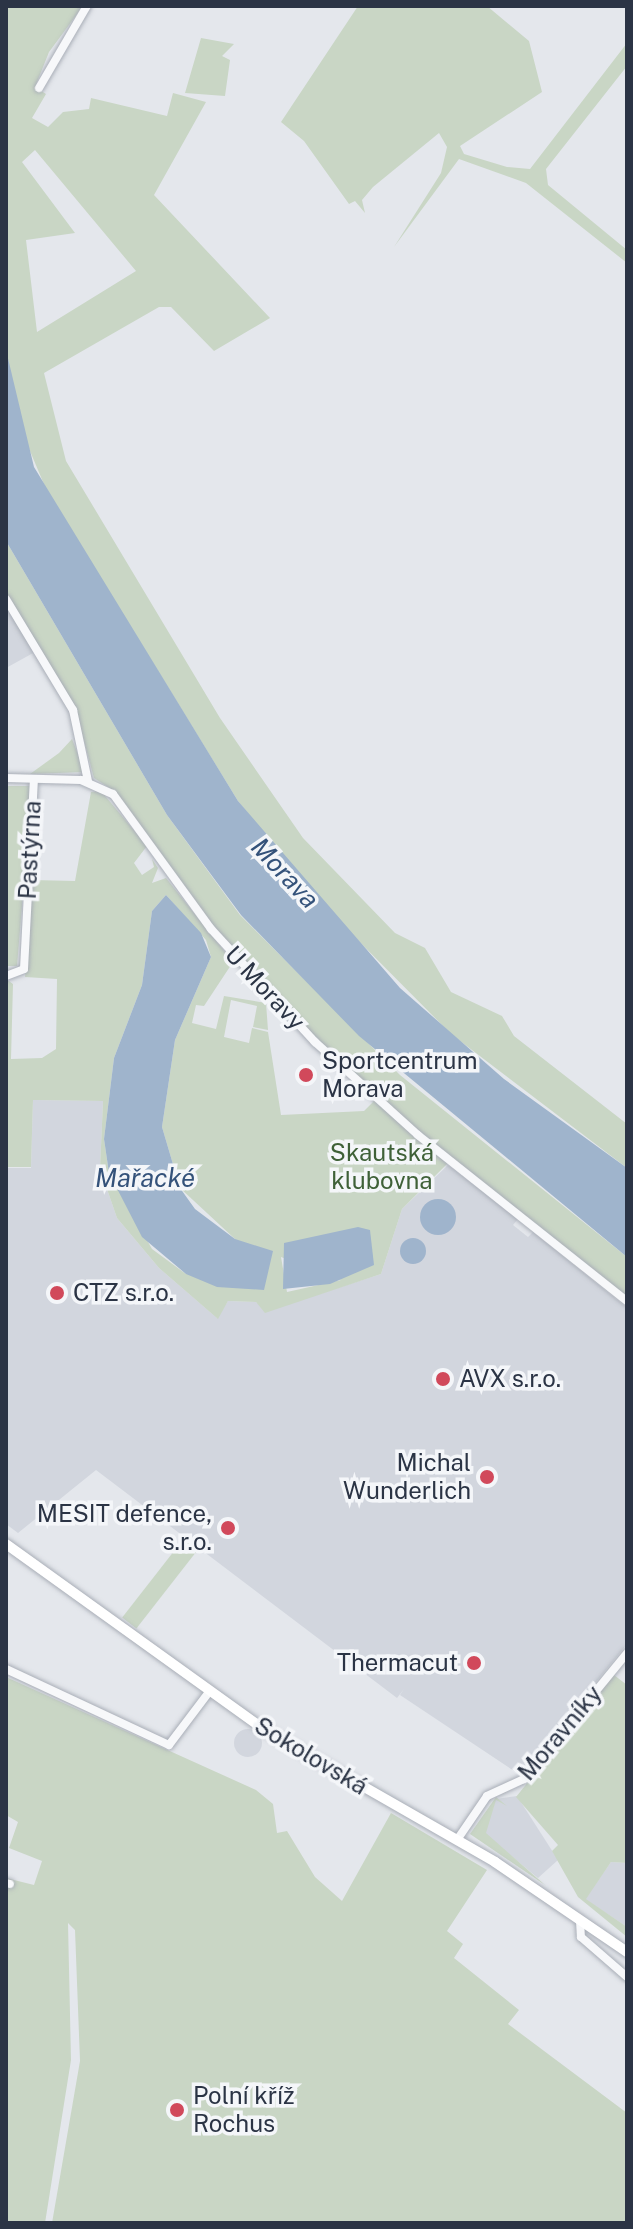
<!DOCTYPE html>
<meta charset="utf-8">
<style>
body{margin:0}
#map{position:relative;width:633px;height:2229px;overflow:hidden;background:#e4e7ec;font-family:"Public Sans",sans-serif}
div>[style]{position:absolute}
.built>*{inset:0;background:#d2d6de}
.round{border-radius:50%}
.green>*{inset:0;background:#c9d6c5;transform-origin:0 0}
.water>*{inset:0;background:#9fb4cc}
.roads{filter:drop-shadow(0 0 2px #a9aeb7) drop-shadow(0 0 2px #a9aeb7)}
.minor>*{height:8px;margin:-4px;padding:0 4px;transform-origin:4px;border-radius:4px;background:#f7f8fa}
.major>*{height:10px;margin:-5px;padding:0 5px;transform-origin:5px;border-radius:5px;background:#fff}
.dots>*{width:22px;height:22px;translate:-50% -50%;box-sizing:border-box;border:4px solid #f4f6f9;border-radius:50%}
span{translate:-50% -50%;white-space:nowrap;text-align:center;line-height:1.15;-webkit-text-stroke:7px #f4f6f9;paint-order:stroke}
.street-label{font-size:24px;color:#2b3445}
.poi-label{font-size:24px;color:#2b3445}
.left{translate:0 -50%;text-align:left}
.right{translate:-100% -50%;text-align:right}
.park-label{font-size:24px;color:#3f6138}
.water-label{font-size:26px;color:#34527a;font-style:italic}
.frame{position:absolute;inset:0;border:8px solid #2b3445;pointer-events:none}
</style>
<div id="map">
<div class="built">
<i style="clip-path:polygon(6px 605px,35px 652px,6px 668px)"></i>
<i style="clip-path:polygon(33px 1100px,103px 1101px,100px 1169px,117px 1218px,159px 1268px,217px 1318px,228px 1301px,256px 1302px,267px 1311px,381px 1274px,402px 1209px,448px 1165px,518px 1219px,513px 1225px,528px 1237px,533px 1232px,627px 1308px,627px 1644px,520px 1775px,400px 1695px,404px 1689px,397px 1698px,96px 1470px,18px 1533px,6px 1524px,6px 1168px,31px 1168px)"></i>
<i class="round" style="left:234px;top:1729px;width:28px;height:28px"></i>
<i style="clip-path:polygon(517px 1796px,558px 1860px,538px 1878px,481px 1831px,496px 1799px)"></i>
<i style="clip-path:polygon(611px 1862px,627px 1863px,627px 1927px,585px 1899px)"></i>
</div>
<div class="green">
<i style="clip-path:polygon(evenodd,6px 6px,83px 6px,49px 52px,35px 87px,46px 94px,32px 118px,48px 127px,63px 112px,89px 109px,91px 98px,167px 116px,173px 93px,206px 102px,154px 195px,270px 318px,214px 351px,171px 307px,159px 307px,44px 373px,66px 461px,220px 718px,303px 838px,395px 933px,425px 948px,451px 992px,502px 1016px,514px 1036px,627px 1124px,627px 1168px,451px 1034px,314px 896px,238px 801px,46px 489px,22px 432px,6px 350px,6px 6px,35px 150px,136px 271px,37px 332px,26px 240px,75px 233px,22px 162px,35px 150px)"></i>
<i style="clip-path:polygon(358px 6px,487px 6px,529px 41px,542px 92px,460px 146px,464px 154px,507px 167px,530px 169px,627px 43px,627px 66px,546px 169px,548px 185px,627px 250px,627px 263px,526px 183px,459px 159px,394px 247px,441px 173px,447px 147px,439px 133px,373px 187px,362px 200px,365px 213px,355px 201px,349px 204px,304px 141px,281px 122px)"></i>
<i style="clip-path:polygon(201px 38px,234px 44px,222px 56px,230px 60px,225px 96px,185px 93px)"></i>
<i style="clip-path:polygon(6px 541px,167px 815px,240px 915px,400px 1075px,627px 1257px,627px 1299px,410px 1126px,319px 1043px,210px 925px,111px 789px,94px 778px,77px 715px,6px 595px)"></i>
<i style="clip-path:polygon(72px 739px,85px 772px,30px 774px,59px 753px)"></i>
<i style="clip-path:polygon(6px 786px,32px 786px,17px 966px,6px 966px)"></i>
<i style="clip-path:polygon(evenodd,101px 791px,147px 846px,134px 863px,142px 875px,154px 867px,152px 859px,158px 868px,152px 883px,166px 878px,233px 962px,204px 1006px,196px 1005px,192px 1023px,216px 1029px,224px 996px,266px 1003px,268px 1030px,253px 1027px,257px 1006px,231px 1000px,224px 1037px,249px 1043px,252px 1028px,268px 1032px,281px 1115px,364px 1111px,374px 1101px,449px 1162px,402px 1209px,381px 1274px,265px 1313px,256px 1302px,228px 1301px,218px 1319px,159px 1268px,117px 1218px,100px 1169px,103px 1101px,33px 1100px,31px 1167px,6px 1167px,6px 979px,13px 984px,11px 1059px,42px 1058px,56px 1049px,57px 979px,25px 977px,32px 880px,75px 881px,91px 792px,101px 791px,166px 895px,206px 940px,211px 957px,175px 1040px,162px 1127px,180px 1188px,235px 1239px,186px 1274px,152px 1249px,109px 1173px,104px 1139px,114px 1058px,142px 985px,152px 911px,166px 895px,101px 791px,281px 1257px,341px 1280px,287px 1292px,281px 1257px)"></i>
<i style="left:185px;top:1537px;width:18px;height:102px;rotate:38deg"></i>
<i style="clip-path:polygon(614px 1675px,627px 1685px,627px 1863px,611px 1862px,586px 1899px,627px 1927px,627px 1937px,578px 1897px,552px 1851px,558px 1845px,516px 1797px)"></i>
<i style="clip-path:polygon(6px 1677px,256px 1790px,273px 1804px,277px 1833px,287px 1831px,315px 1877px,342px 1901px,391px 1813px,487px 1870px,447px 1931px,463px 1944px,454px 1958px,519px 2010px,508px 2024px,627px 2113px,627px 2223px,52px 2223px,80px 2061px,75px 1930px,68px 1923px,71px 2060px,45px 2223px,6px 2223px,6px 1878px,34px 1885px,42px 1861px,9px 1848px,18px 1822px,6px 1815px)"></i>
<i style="clip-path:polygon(496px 1797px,507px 1806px,496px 1800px,486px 1833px,545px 1885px,470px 1834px)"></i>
</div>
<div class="water">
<i style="clip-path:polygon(6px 350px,34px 467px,238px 801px,400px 988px,504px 1079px,627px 1168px,627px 1257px,359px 1036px,241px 915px,167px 815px,6px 541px)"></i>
<i style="clip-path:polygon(166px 895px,201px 933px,211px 957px,175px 1040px,162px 1127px,180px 1188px,195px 1209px,235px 1239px,273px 1251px,264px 1290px,217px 1287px,186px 1274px,142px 1237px,109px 1173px,104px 1139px,114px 1058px,142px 985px,152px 911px)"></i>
<i class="round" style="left:420px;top:1199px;width:36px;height:36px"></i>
<i style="clip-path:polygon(358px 1227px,370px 1230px,374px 1265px,330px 1284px,283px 1289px,284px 1243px)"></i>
<i class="round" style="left:400px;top:1238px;width:26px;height:26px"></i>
</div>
<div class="roads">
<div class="minor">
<i style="left:39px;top:88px;width:95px;rotate:-59.7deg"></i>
<i style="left:6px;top:599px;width:130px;rotate:58.9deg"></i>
<i style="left:73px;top:710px;width:73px;rotate:78.1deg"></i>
<i style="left:6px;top:778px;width:75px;rotate:1.5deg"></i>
<i style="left:81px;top:780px;width:35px;rotate:24deg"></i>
<i style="left:113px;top:794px;width:167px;rotate:54deg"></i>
<i style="left:211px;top:929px;width:154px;rotate:47.4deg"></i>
<i style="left:315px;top:1042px;width:139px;rotate:42.1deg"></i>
<i style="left:418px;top:1135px;width:267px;rotate:38.5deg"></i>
<i style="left:6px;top:976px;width:19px;rotate:-21deg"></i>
<i style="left:24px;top:969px;width:190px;rotate:-87deg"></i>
<i style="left:6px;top:1669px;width:180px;rotate:25deg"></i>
<i style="left:169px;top:1745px;width:66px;rotate:-53deg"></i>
<i style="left:457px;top:1840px;width:53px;rotate:-55.7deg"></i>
<i style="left:487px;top:1796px;width:41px;rotate:-24.7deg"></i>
<i style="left:524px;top:1779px;width:163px;rotate:-50.7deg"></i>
<i style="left:6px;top:1883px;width:4px;rotate:14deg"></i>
<i style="left:580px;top:1920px;width:17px;rotate:87deg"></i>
<i style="left:581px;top:1937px;width:61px;rotate:41deg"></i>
</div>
<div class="major">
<i style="left:6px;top:1544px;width:317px;rotate:35.7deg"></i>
<i style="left:263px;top:1729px;width:267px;rotate:29.8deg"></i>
<i style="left:495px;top:1862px;width:160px;rotate:34.3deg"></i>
</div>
</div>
<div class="dots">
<i style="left:306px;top:1075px;background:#d1495b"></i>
<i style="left:57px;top:1293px;background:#d1495b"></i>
<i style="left:443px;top:1379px;background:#d1495b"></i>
<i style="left:487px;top:1477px;background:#d1495b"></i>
<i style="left:228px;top:1528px;background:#d1495b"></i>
<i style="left:474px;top:1663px;background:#d1495b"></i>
<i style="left:177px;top:2110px;background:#d1495b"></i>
</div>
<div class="street-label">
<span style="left:30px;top:850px;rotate:-87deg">Pastýrna</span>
<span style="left:265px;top:988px;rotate:47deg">U Moravy</span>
<span style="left:560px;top:1733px;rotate:-50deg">Moravníky</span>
<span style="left:311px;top:1756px;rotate:31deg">Sokolovská</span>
</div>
<div class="poi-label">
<span class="left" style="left:322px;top:1075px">Sportcentrum<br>Morava</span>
<span class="left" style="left:73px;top:1293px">CTZ s.r.o.</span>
<span class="left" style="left:459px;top:1379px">AVX s.r.o.</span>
<span class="right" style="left:471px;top:1477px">Michal<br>Wunderlich</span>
<span class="right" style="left:212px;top:1528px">MESIT defence,<br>s.r.o.</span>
<span class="right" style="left:458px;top:1663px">Thermacut</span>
<span class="left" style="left:193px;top:2110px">Polní kříž<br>Rochus</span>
</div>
<div class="park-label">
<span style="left:382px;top:1167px">Skautská<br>klubovna</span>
</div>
<div class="water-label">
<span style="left:285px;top:873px;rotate:47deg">Morava</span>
<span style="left:145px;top:1178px">Mařacké</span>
</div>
<div class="frame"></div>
</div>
